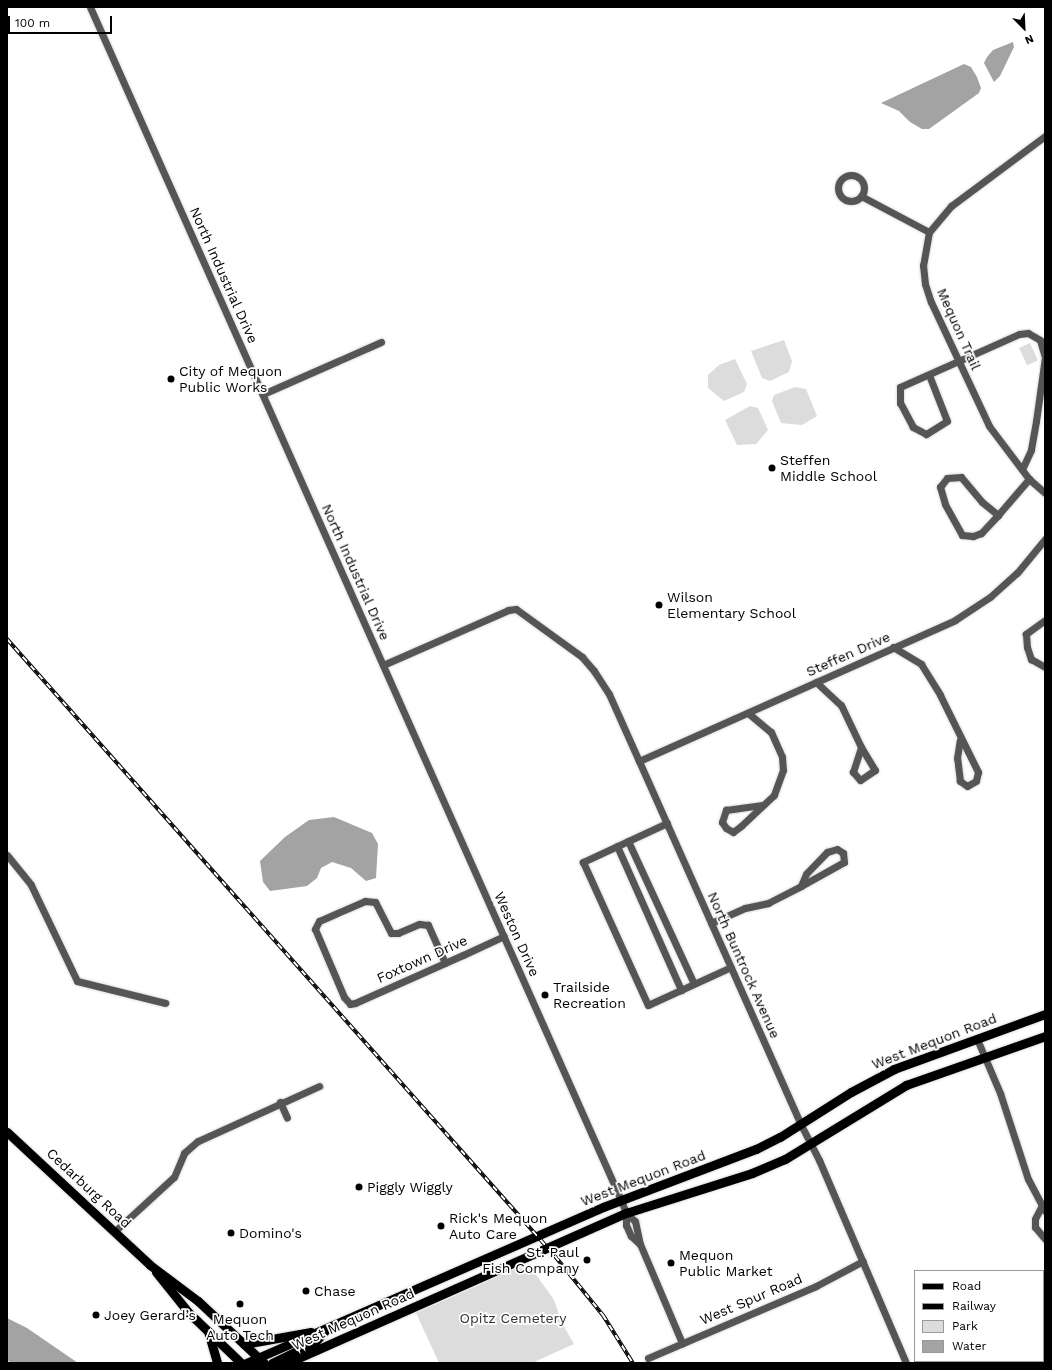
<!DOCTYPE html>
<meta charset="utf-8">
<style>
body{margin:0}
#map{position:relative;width:1052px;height:1370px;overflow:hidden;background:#fff;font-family:"Work Sans",sans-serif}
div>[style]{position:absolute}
.green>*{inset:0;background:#dcdcdc;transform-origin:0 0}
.water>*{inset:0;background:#a3a3a3}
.roads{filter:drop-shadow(0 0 1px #dbdbdb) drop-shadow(0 0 1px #dbdbdb)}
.minor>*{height:7px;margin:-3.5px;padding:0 3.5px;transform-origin:3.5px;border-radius:3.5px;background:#555}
.minor>.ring{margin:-3.5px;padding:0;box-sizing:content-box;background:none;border:7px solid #555;border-radius:50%}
.major>*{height:9px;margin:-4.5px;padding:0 4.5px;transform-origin:4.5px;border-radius:4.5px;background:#000}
.rail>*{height:3.5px;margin-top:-1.75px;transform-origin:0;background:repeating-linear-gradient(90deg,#fff 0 6px,#000 0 12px);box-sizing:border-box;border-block:1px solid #000}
.dots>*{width:11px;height:11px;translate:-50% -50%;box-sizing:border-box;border:2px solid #fff;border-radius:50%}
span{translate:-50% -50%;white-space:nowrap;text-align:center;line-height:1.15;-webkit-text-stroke:3.5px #fff;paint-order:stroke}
.street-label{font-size:14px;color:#000}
.poi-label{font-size:14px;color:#000}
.left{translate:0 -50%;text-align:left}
.right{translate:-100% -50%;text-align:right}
.park-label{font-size:14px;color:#333}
.frame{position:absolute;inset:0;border:8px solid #000;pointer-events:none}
.legend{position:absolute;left:914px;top:1270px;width:130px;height:92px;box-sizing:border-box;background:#fff;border:1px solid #999;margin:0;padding:5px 7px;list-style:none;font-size:12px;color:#000}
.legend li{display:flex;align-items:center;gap:8px;height:20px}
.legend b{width:20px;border:1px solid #999}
.north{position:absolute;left:1004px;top:8px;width:40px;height:40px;-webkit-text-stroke:3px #fff;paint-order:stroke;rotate:156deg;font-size:11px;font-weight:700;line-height:16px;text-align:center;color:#000}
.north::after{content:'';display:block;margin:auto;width:14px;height:18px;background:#000;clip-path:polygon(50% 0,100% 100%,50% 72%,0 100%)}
.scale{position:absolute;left:8px;top:16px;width:104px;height:18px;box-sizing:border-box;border:2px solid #000;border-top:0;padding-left:5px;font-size:12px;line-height:14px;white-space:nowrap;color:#000;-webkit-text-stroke:3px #fff;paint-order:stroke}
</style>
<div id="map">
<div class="green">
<i style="clip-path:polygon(784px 340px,792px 361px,789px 372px,770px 381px,762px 378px,751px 351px)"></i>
<i style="left:1030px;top:343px;width:19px;height:12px;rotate:65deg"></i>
<i style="clip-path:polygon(735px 359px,747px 384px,744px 392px,724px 401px,708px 388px,708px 375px,719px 365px)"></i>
<i style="clip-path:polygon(795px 387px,806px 389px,817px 416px,802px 425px,781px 423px,772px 401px,774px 395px)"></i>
<i style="clip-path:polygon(750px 406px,758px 408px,768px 430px,756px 444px,737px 445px,725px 420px)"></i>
<i style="clip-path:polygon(524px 1265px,530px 1266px,554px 1300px,562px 1323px,574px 1344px,532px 1363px,439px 1363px,416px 1313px)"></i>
</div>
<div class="water">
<i style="clip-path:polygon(1013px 42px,1014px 47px,1000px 76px,994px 82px,984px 63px,987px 57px,993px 50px)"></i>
<i style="clip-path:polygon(964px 64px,971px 67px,977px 77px,981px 88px,979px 93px,929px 129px,922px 129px,910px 122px,899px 111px,881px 103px)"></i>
<i style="clip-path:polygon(334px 817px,372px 833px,378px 844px,376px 878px,366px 881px,351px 868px,332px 862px,321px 868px,317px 878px,307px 886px,270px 891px,263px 882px,260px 861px,285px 837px,309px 820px)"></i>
<i style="clip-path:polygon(7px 1318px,27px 1328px,78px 1363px,11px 1363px,7px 1360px)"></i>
</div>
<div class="roads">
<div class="minor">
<i style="left:90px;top:7px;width:1306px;rotate:66.01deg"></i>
<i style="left:621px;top:1200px;width:14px;rotate:69deg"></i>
<i style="left:626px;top:1213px;width:12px;rotate:90deg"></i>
<i style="left:626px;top:1225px;width:12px;rotate:66deg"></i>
<i style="left:631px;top:1236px;width:12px;rotate:42deg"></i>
<i style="left:1045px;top:136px;width:117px;rotate:143.3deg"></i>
<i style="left:951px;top:206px;width:34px;rotate:130deg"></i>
<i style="left:929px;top:232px;width:34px;rotate:100deg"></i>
<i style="left:923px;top:265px;width:19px;rotate:84deg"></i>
<i style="left:925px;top:284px;width:19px;rotate:72deg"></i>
<i style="left:931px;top:302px;width:137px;rotate:64.9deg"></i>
<i style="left:989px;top:426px;width:66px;rotate:53deg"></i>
<i style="left:1029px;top:479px;width:21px;rotate:41deg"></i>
<i class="ring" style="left:838px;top:175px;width:19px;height:19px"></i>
<i style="left:861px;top:196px;width:77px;rotate:27.9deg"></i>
<i style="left:929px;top:375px;width:49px;rotate:68.6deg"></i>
<i style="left:947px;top:421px;width:25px;rotate:148deg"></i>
<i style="left:926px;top:434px;width:15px;rotate:-152deg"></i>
<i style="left:913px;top:427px;width:27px;rotate:-118deg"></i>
<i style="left:900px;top:403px;width:16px;rotate:-90deg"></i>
<i style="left:900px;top:387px;width:130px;rotate:-24deg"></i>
<i style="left:1019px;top:334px;width:9px;rotate:-6deg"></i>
<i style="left:1028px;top:333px;width:14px;rotate:30deg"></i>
<i style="left:1040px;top:340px;width:18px;rotate:74deg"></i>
<i style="left:1045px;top:357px;width:65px;rotate:98deg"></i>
<i style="left:1036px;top:421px;width:29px;rotate:100deg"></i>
<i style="left:1031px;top:450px;width:21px;rotate:115deg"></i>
<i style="left:263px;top:394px;width:129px;rotate:-23.8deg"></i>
<i style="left:998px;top:515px;width:25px;rotate:133deg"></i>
<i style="left:981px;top:533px;width:9px;rotate:159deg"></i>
<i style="left:973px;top:536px;width:11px;rotate:-175deg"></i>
<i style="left:962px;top:535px;width:35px;rotate:-119deg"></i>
<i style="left:945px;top:504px;width:18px;rotate:-106deg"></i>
<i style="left:940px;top:487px;width:11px;rotate:-52deg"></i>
<i style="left:947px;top:478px;width:14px;rotate:-4deg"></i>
<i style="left:961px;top:477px;width:33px;rotate:50deg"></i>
<i style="left:982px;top:502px;width:21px;rotate:39deg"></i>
<i style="left:998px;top:515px;width:48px;rotate:-49.3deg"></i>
<i style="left:1045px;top:620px;width:24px;rotate:144deg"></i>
<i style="left:1026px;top:634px;width:13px;rotate:86deg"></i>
<i style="left:1027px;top:647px;width:13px;rotate:72deg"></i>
<i style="left:1031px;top:659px;width:16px;rotate:30deg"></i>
<i style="left:893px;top:647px;width:33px;rotate:31deg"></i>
<i style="left:921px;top:664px;width:36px;rotate:58deg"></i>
<i style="left:940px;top:695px;width:86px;rotate:63.7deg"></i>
<i style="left:978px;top:772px;width:9px;rotate:103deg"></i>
<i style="left:976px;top:781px;width:10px;rotate:151deg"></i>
<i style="left:967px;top:786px;width:9px;rotate:-144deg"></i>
<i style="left:960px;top:781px;width:23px;rotate:-97deg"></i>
<i style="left:957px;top:758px;width:18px;rotate:-81deg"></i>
<i style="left:383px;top:665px;width:137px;rotate:-23.7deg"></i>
<i style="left:508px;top:610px;width:8px;rotate:-7deg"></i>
<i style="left:516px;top:609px;width:82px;rotate:36deg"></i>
<i style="left:582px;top:657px;width:18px;rotate:49deg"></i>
<i style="left:594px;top:671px;width:27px;rotate:57deg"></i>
<i style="left:609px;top:694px;width:73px;rotate:65.9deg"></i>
<i style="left:639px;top:761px;width:396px;rotate:66deg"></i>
<i style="left:800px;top:1123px;width:42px;rotate:62.8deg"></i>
<i style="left:819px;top:1160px;width:221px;rotate:66.8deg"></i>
<i style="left:816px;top:682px;width:34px;rotate:43deg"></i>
<i style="left:841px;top:705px;width:47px;rotate:64.5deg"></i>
<i style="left:861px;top:747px;width:27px;rotate:59deg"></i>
<i style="left:875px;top:770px;width:18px;rotate:146deg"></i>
<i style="left:860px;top:780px;width:11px;rotate:-131deg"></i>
<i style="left:853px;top:772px;width:26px;rotate:-72deg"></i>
<i style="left:748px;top:713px;width:30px;rotate:40deg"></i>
<i style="left:771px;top:732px;width:27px;rotate:66deg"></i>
<i style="left:782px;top:757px;width:13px;rotate:86deg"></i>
<i style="left:783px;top:770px;width:27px;rotate:110deg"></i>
<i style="left:774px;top:795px;width:45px;rotate:136.8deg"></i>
<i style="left:741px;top:826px;width:10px;rotate:143deg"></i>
<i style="left:733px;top:832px;width:8px;rotate:-150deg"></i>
<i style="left:726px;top:828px;width:7px;rotate:-124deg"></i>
<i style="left:722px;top:822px;width:13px;rotate:-72deg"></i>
<i style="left:726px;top:810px;width:37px;rotate:-8deg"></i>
<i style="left:639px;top:761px;width:346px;rotate:-24deg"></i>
<i style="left:955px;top:620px;width:42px;rotate:-33.3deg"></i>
<i style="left:990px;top:597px;width:36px;rotate:-42deg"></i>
<i style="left:1017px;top:573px;width:44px;rotate:-50.5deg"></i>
<i style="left:667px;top:823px;width:93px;rotate:155.1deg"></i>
<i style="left:583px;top:862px;width:157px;rotate:65.6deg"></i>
<i style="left:648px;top:1005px;width:91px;rotate:-24.6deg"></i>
<i style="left:628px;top:841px;width:157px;rotate:65.2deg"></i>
<i style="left:617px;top:846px;width:158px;rotate:66deg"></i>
<i style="left:7px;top:855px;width:38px;rotate:51deg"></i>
<i style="left:31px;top:885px;width:106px;rotate:64.4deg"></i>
<i style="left:77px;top:981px;width:91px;rotate:14deg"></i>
<i style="left:711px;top:923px;width:37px;rotate:-24deg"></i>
<i style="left:745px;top:908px;width:24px;rotate:-12deg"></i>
<i style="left:768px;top:903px;width:37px;rotate:-27deg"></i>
<i style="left:801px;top:886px;width:49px;rotate:-29.2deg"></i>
<i style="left:844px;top:862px;width:9px;rotate:-96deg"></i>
<i style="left:843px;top:853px;width:7px;rotate:-146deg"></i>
<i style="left:837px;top:849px;width:10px;rotate:163deg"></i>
<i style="left:827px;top:852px;width:30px;rotate:134deg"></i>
<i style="left:806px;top:874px;width:13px;rotate:113deg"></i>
<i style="left:445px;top:963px;width:42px;rotate:-114.1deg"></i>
<i style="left:428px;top:925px;width:9px;rotate:-174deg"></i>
<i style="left:419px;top:924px;width:23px;rotate:157deg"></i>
<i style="left:398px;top:933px;width:7px;rotate:180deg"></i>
<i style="left:391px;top:933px;width:35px;rotate:-117deg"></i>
<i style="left:375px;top:902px;width:10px;rotate:-174deg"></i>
<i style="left:365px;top:901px;width:50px;rotate:156.5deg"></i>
<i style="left:319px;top:921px;width:9px;rotate:117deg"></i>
<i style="left:315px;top:929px;width:74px;rotate:66.9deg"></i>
<i style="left:344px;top:997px;width:9px;rotate:49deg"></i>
<i style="left:350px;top:1004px;width:5px;rotate:-11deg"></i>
<i style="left:355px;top:1003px;width:118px;rotate:-24deg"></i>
<i style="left:463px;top:955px;width:45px;rotate:-24.9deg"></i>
<i style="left:977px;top:1039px;width:59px;rotate:66.9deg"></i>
<i style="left:1000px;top:1093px;width:90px;rotate:72deg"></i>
<i style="left:1028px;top:1179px;width:36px;rotate:62deg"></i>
<i style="left:280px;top:1102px;width:17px;rotate:66deg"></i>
<i style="left:1041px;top:1207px;width:13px;rotate:117deg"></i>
<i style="left:1035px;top:1219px;width:8px;rotate:90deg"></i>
<i style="left:1035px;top:1227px;width:16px;rotate:50deg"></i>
<i style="left:626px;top:1213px;width:12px;rotate:42deg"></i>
<i style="left:635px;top:1221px;width:24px;rotate:78deg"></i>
<i style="left:640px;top:1244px;width:108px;rotate:67deg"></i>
<i style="left:115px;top:1231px;width:80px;rotate:-42.5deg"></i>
<i style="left:174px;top:1177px;width:26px;rotate:-67deg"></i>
<i style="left:184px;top:1153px;width:18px;rotate:-41deg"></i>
<i style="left:198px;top:1141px;width:133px;rotate:-24.4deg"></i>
<i style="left:648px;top:1358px;width:183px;rotate:-23.2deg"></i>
<i style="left:816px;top:1286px;width:53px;rotate:-28deg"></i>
</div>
<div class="major">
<i style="left:7px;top:1132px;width:195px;rotate:42.9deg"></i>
<i style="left:150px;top:1265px;width:60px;rotate:36.9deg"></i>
<i style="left:198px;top:1301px;width:91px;rotate:43.2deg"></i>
<i style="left:156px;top:1272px;width:51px;rotate:51.3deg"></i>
<i style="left:188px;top:1312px;width:74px;rotate:43.9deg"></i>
<i style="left:208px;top:1331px;width:33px;rotate:74deg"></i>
<i style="left:244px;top:1344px;width:68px;rotate:-10.2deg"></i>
<i style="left:246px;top:1363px;width:390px;rotate:-23.6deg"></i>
<i style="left:603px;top:1207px;width:164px;rotate:-20.8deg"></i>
<i style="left:756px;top:1149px;width:27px;rotate:-27deg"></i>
<i style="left:780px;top:1137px;width:84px;rotate:-32.4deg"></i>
<i style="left:851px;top:1092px;width:49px;rotate:-28.1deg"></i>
<i style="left:894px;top:1069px;width:161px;rotate:-20deg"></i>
<i style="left:272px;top:1363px;width:48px;rotate:-26deg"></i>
<i style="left:315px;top:1342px;width:15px;rotate:-48deg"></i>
<i style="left:287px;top:1363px;width:371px;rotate:-23.9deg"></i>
<i style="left:626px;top:1213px;width:132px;rotate:-17.6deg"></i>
<i style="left:752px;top:1173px;width:36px;rotate:-23deg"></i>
<i style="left:785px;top:1159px;width:142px;rotate:-31.4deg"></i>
<i style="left:906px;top:1085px;width:147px;rotate:-19.4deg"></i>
</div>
</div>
<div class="rail">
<i style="left:7px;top:639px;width:825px;rotate:48.39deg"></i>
<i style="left:555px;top:1256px;width:76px;rotate:50.9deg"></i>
<i style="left:603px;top:1315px;width:57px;rotate:58deg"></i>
</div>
<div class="dots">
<i style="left:171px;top:379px;background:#000"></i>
<i style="left:772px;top:468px;background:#000"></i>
<i style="left:659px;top:605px;background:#000"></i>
<i style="left:545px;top:995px;background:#000"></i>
<i style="left:359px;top:1187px;background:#000"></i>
<i style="left:441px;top:1226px;background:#000"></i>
<i style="left:231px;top:1233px;background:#000"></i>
<i style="left:587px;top:1260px;background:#000"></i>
<i style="left:671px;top:1263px;background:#000"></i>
<i style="left:306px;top:1291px;background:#000"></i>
<i style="left:240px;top:1304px;background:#000"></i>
<i style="left:96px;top:1315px;background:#000"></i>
</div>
<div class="street-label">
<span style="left:224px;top:275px;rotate:66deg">North Industrial Drive</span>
<span style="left:959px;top:329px;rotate:66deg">Mequon Trail</span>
<span style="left:356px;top:572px;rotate:66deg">North Industrial Drive</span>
<span style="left:848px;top:654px;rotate:-24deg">Steffen Drive</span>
<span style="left:517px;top:934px;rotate:66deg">Weston Drive</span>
<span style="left:422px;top:959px;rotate:-24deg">Foxtown Drive</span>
<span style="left:744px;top:965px;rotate:66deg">North Buntrock Avenue</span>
<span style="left:934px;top:1041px;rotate:-21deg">West Mequon Road</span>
<span style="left:643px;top:1178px;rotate:-21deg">West Mequon Road</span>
<span style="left:89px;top:1188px;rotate:43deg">Cedarburg Road</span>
<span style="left:751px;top:1299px;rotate:-23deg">West Spur Road</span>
<span style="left:353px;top:1319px;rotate:-24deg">West Mequon Road</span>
</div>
<div class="poi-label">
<span class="left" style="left:179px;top:379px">City of Mequon<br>Public Works</span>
<span class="left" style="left:780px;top:468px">Steffen<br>Middle School</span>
<span class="left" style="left:667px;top:605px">Wilson<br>Elementary School</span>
<span class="left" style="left:553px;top:995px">Trailside<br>Recreation</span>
<span class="left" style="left:367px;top:1187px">Piggly Wiggly</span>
<span class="left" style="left:449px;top:1226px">Rick's Mequon<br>Auto Care</span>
<span class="left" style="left:239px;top:1233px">Domino's</span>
<span class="right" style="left:579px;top:1260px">St. Paul<br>Fish Company</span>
<span class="left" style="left:679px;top:1263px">Mequon<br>Public Market</span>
<span class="left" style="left:314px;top:1291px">Chase</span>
<span class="left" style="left:104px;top:1315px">Joey Gerard’s</span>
<span style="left:240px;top:1327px">Mequon<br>Auto Tech</span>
</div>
<div class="park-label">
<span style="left:513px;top:1318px">Opitz Cemetery</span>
</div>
<div class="frame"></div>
<ul class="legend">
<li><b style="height:5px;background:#000"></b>Road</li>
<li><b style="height:5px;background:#000"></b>Railway</li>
<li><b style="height:11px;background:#dcdcdc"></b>Park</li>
<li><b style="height:11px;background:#a3a3a3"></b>Water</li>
</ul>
<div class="north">N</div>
<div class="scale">100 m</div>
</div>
